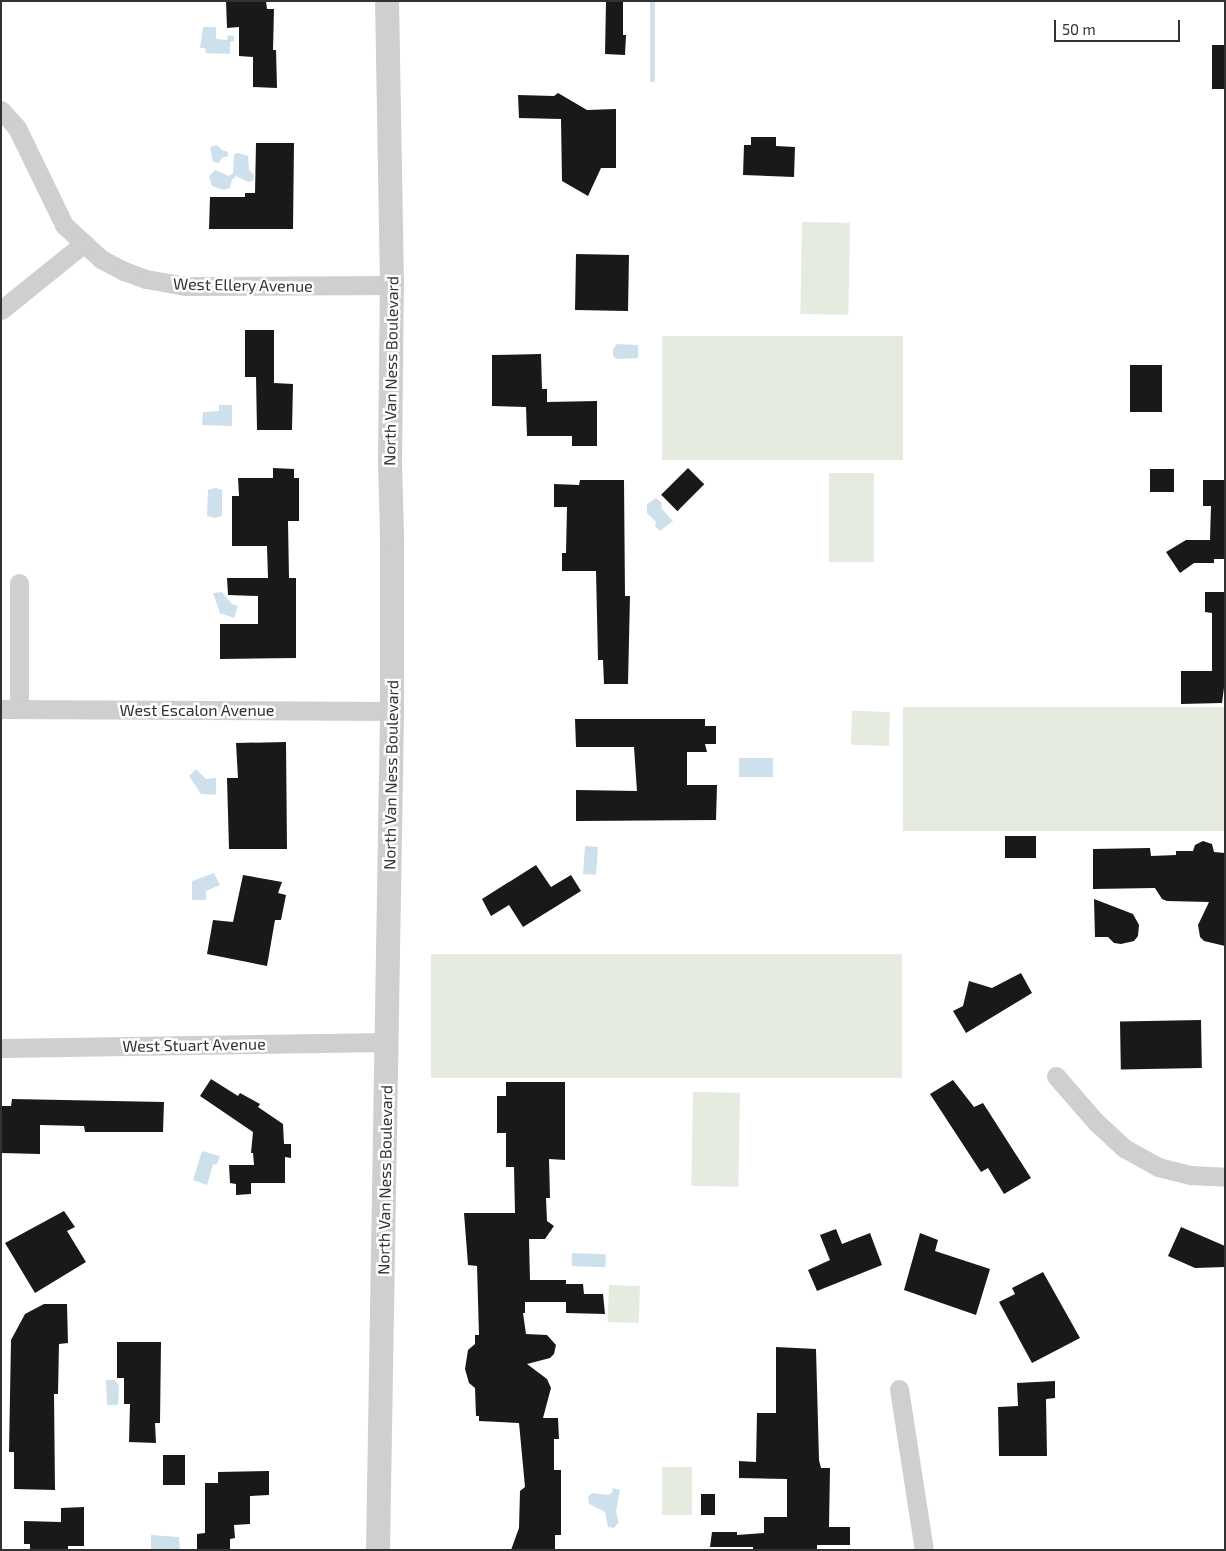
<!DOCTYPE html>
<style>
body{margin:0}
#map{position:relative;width:1226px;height:1551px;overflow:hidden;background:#fff;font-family:"Exo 2",sans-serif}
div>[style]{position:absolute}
.green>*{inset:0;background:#e5ebdf;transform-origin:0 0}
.water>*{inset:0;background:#cfe0ed;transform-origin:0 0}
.stream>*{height:5px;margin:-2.5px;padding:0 2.5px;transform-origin:2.5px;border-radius:2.5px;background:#cfe0ed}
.building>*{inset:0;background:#191919;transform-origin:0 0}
.minor>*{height:19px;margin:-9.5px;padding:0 9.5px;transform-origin:9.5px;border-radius:9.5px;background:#cfcfcf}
.tertiary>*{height:24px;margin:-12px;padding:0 12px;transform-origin:12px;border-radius:12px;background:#cfcfcf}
span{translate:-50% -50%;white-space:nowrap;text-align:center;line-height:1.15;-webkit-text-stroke:5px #fff;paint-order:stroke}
.street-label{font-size:16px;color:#323232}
.frame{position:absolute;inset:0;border:2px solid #323232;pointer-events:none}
.scale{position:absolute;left:1054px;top:20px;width:126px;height:22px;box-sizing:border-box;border:2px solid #323232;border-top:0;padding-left:6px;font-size:15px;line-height:18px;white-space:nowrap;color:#323232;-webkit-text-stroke:4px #fff;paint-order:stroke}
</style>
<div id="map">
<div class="green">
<i style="left:802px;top:222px;width:48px;height:92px;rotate:1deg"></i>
<i style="left:662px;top:336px;width:241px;height:124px"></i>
<i style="left:829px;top:473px;width:45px;height:89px"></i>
<i style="left:903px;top:707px;width:322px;height:124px"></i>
<i style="left:890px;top:712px;width:34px;height:38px;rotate:92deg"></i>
<i style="left:902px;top:954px;width:124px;height:471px;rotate:90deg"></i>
<i style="left:693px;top:1092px;width:47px;height:94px;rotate:1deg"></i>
<i style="left:609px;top:1285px;width:31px;height:37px;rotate:2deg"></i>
<i style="left:662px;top:1467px;width:30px;height:48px"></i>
</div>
<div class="water">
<i style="clip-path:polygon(203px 27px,216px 27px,216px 39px,227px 40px,228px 35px,234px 36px,234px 41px,230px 42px,230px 54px,206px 53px,205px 48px,200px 48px)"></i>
<i style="clip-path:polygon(217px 145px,222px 150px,228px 152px,228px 156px,222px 158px,219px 163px,213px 162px,210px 147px)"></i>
<i style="clip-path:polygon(239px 153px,248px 156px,249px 170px,254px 175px,253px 181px,248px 182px,236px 176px,232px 180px,230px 188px,224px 190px,212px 186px,209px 176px,215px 170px,229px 176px,233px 173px,234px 154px)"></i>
<i style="clip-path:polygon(617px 344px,638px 345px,638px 358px,617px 359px,613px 356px,613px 349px)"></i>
<i style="clip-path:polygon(219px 405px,232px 405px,232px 426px,202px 425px,203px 412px,219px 411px)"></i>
<i style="clip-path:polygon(215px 488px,222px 490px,222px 516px,215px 518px,207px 516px,208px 490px)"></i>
<i style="clip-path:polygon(656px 498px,662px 503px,661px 508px,673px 521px,660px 531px,655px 526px,656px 522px,647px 513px,647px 504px)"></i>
<i style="clip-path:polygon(222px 592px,232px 604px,238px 606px,234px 618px,220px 613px,213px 593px)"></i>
<i style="left:739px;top:758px;width:34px;height:19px"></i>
<i style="clip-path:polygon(196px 769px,206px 779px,216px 778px,216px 795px,201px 794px,189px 776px)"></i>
<i style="left:585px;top:846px;width:13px;height:28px;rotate:4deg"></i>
<i style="clip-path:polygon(214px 873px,220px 885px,206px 891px,206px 900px,192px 900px,192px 881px)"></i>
<i style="clip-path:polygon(202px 1151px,220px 1156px,217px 1164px,213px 1165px,207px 1185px,193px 1180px)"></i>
<i style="left:572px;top:1253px;width:34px;height:13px;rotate:2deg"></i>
<i style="clip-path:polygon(106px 1380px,114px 1380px,119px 1385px,118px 1405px,107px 1405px)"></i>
<i style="clip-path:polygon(613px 1488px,620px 1490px,616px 1512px,619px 1522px,614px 1528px,608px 1527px,605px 1512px,589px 1504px,588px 1497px,592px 1493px,607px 1495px,612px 1493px)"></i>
<i style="clip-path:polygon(151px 1535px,179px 1537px,180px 1550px,151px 1550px)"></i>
</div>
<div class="stream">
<i style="left:652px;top:1px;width:78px;rotate:90deg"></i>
</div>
<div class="building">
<i style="clip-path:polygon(226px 1px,266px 1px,267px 9px,274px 9px,273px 50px,276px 50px,277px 88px,253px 87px,253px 57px,239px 56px,239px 27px,227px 28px)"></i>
<i style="clip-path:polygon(606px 1px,623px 1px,623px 35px,626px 35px,625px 55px,605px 54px)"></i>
<i style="left:1212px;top:45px;width:13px;height:44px"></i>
<i style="clip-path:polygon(558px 93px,587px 110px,616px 109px,616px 168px,601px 168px,588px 196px,562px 181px,561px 119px,519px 118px,518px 95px,554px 96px)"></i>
<i style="clip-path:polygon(751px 137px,776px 137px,776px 146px,795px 147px,794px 177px,743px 175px,744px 145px,751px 145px)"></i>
<i style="clip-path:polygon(256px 143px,294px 143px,293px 229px,209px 229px,210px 197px,245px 197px,245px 193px,255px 193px)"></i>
<i style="left:576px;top:254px;width:53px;height:56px;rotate:1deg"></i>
<i style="clip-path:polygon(245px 330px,274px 330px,274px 383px,293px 384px,292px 430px,257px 430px,256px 377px,245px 377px)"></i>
<i style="clip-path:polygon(541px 354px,542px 389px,547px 389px,547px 402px,597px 401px,597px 446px,572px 446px,572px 436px,527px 436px,526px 407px,492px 406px,492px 355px)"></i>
<i style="left:1130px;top:365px;width:32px;height:47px"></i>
<i style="clip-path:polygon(273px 468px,294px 469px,294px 478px,299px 478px,299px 521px,288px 521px,289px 578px,296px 578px,296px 658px,220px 659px,220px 624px,258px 624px,258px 596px,228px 595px,227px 578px,268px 578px,267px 546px,232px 546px,232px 496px,239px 496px,238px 478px,273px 478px)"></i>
<i style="left:688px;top:468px;width:23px;height:38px;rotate:45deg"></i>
<i style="left:1174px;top:469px;width:23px;height:24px;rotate:90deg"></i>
<i style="clip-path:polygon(580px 480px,624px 480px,625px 596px,630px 596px,628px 684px,604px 684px,603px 660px,598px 660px,596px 571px,562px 571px,562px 553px,566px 553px,567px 507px,554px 507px,554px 484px,579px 485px)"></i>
<i style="clip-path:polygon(1203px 480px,1225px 480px,1225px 559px,1214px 559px,1214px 563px,1194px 563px,1180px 573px,1166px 552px,1186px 540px,1210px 540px,1211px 506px,1203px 506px)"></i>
<i style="clip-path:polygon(1205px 592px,1225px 592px,1225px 680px,1222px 703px,1181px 704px,1181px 671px,1212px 671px,1212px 613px,1205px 612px)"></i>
<i style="clip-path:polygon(575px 719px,705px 719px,705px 726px,716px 726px,716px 744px,705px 744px,707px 752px,687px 752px,687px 785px,717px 785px,716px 820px,576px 821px,576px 790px,637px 791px,634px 747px,576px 747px)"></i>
<i style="clip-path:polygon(286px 742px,287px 849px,229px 849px,227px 778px,238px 778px,236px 743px)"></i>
<i style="left:1005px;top:836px;width:31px;height:22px"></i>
<i style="clip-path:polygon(1203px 841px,1212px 844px,1214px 852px,1225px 853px,1225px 946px,1204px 941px,1200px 937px,1198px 925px,1209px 902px,1167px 901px,1162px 899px,1155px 888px,1093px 889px,1093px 849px,1150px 848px,1151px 856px,1176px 855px,1176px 851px,1193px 851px,1195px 845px)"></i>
<i style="clip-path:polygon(536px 865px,551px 887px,571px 875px,581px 891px,523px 927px,509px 905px,491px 916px,482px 899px)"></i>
<i style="clip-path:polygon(243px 875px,282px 882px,278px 893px,286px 895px,281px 920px,275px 920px,267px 966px,207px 954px,213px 920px,233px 922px)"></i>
<i style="clip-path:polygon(1094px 899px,1133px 914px,1139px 925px,1138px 936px,1134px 941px,1121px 944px,1114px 943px,1108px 937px,1095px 937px)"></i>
<i style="clip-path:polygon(1021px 973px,1032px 993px,966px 1033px,953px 1011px,963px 1006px,969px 981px,992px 988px)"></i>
<i style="left:1201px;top:1020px;width:48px;height:81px;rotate:89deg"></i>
<i style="clip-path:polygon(211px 1079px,238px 1096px,240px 1093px,260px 1104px,258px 1107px,283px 1124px,284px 1144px,291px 1144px,291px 1158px,285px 1157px,285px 1183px,251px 1183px,251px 1194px,236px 1195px,236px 1184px,230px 1183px,229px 1165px,254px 1165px,253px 1153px,251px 1153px,253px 1132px,200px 1096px)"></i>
<i style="clip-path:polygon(953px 1080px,974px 1107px,983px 1103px,1031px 1178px,1004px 1194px,988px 1168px,981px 1172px,930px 1094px)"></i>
<i style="clip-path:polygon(506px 1082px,565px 1082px,565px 1160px,549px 1159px,550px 1198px,546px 1198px,547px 1221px,554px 1226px,545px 1239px,529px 1239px,530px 1280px,566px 1280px,566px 1284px,583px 1284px,584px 1294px,603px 1294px,605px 1314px,566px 1313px,566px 1302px,525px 1302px,525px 1313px,523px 1313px,526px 1334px,547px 1335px,556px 1345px,554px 1354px,550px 1358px,527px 1364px,547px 1379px,551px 1388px,543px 1418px,558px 1418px,559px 1439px,554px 1439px,554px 1470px,561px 1470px,561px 1535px,555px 1535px,555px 1550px,511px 1550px,519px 1528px,520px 1491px,525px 1487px,519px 1423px,479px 1421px,479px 1416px,476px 1416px,475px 1388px,469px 1383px,465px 1369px,468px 1350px,475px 1344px,475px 1335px,479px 1335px,477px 1266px,468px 1265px,464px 1213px,515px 1213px,514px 1167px,506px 1167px,506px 1133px,497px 1133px,497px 1096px,506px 1096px)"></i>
<i style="clip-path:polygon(12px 1099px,164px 1102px,163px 1132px,85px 1132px,84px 1126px,40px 1125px,40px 1154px,1px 1153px,1px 1106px,11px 1106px)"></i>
<i style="clip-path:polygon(64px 1211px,75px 1227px,67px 1231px,86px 1262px,35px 1293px,5px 1243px)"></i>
<i style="clip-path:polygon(1181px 1227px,1225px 1246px,1225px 1267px,1195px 1268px,1168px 1256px)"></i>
<i style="clip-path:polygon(836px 1229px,842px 1244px,870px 1233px,882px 1265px,817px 1291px,808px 1270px,830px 1260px,820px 1235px)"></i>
<i style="clip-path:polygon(920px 1233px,938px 1240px,935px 1251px,990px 1269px,976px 1315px,904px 1290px)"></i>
<i style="clip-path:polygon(1043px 1272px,1080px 1338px,1032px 1363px,999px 1302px,1015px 1294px,1012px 1288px)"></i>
<i style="clip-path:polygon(44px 1304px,67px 1304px,68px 1343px,59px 1344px,58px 1394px,54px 1394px,55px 1490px,14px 1489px,14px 1452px,9px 1452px,11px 1340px,25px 1314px)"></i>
<i style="clip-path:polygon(117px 1342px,161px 1342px,160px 1423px,155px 1423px,156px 1443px,129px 1442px,130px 1404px,124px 1404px,124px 1378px,117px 1378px)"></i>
<i style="clip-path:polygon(776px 1347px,816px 1349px,819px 1460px,821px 1468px,830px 1468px,829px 1527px,850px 1527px,850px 1545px,817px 1545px,817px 1550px,753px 1550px,753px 1547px,710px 1547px,712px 1532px,737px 1532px,737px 1535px,764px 1533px,764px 1517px,787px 1517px,787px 1479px,739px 1478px,739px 1461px,756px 1462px,757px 1413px,776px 1413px)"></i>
<i style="clip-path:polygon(1055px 1381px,1055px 1398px,1046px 1399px,1047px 1456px,999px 1456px,998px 1407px,1018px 1406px,1017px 1383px)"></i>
<i style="left:185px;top:1455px;width:30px;height:22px;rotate:90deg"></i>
<i style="clip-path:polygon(269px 1471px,269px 1495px,250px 1496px,250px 1524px,234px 1525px,235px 1538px,230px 1539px,230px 1550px,197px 1550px,197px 1534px,205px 1533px,205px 1483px,218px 1483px,218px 1472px)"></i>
<i style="left:701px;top:1494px;width:14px;height:21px"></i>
<i style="clip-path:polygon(84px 1507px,84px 1546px,68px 1546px,68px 1550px,30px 1550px,30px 1544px,24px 1544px,24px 1521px,61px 1522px,61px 1508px)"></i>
</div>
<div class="minor">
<i style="left:1px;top:110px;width:24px;rotate:48deg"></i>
<i style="left:17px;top:128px;width:108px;rotate:64.1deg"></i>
<i style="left:64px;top:225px;width:50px;rotate:42.6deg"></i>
<i style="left:101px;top:259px;width:26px;rotate:28deg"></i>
<i style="left:124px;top:271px;width:23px;rotate:20deg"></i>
<i style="left:146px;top:279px;width:41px;rotate:9.9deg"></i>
<i style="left:186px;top:286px;width:206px;rotate:-0.3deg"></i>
<i style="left:1px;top:310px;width:105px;rotate:-38.8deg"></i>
<i style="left:19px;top:583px;width:126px;rotate:90deg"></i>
<i style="left:1px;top:709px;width:391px;rotate:0.3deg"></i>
<i style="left:1px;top:1048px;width:387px;rotate:-0.9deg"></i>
<i style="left:1056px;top:1076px;width:60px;rotate:49.1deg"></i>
<i style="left:1095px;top:1121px;width:40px;rotate:43deg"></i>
<i style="left:1124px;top:1148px;width:39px;rotate:29deg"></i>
<i style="left:1158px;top:1167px;width:34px;rotate:14deg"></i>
<i style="left:1191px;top:1175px;width:34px;rotate:3deg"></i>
<i style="left:899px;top:1389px;width:163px;rotate:81.2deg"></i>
</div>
<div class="tertiary">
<i style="left:378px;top:1550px;width:839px;rotate:-89.04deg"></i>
<i style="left:392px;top:711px;width:176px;rotate:-90deg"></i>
<i style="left:392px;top:535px;width:72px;rotate:-91.6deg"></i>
<i style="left:390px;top:463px;width:178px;rotate:-89.4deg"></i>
<i style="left:392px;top:285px;width:284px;rotate:-91deg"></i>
</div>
<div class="street-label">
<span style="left:243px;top:285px;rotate:1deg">West Ellery Avenue</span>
<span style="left:391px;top:371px;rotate:-89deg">North Van Ness Boulevard</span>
<span style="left:197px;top:710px">West Escalon Avenue</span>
<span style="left:391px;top:775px;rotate:-89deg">North Van Ness Boulevard</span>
<span style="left:194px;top:1045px;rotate:-1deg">West Stuart Avenue</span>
<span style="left:385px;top:1180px;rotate:-89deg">North Van Ness Boulevard</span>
</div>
<div class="frame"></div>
<div class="scale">50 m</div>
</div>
